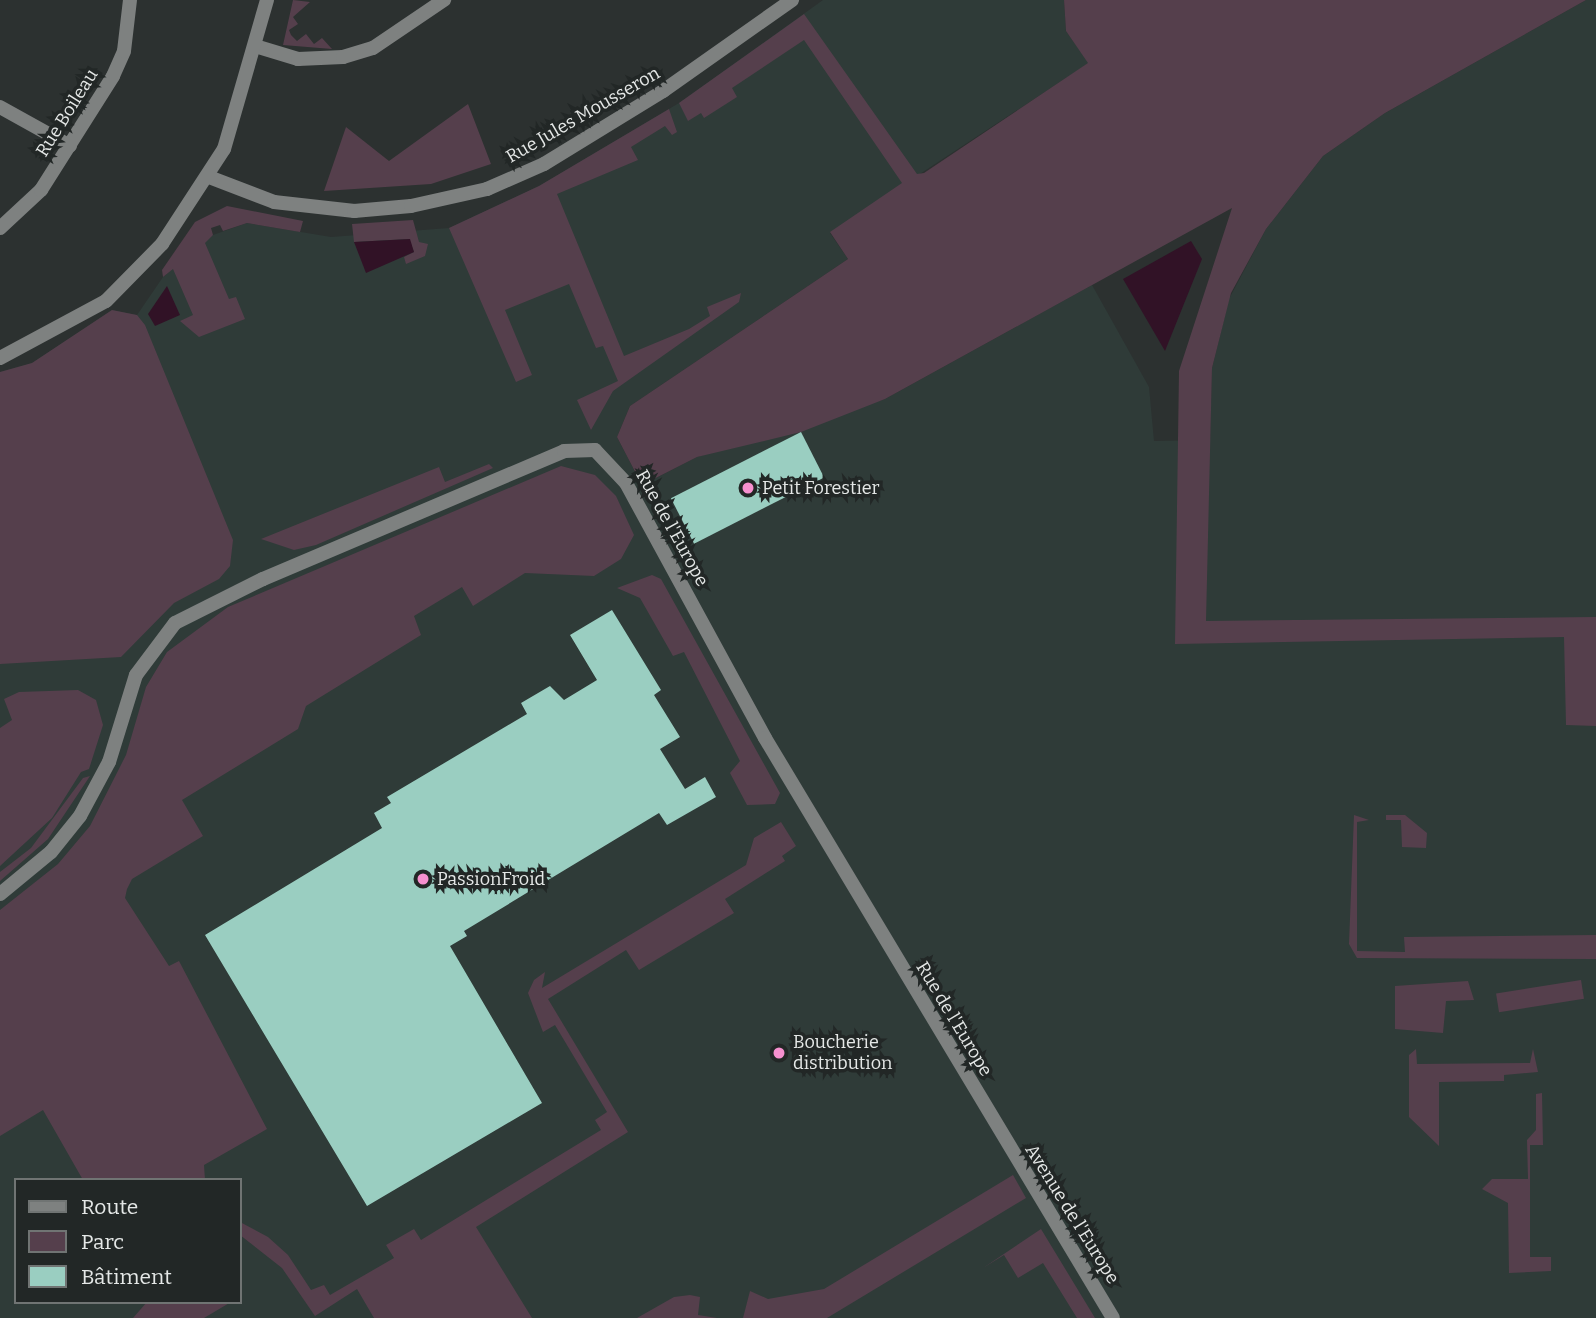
<!DOCTYPE html>
<meta charset="utf-8">
<style>
body{margin:0}
#map{position:relative;width:1596px;height:1318px;overflow:hidden;background:#2c3130;font-family:Bitter,serif}
div>[style]{position:absolute}
.built>*{inset:0;background:#2f3b38}
.green>*{inset:0;background:#553f4c;transform-origin:0 0}
.water>*{inset:0;background:#311226}
.building>*{inset:0;background:#9acec1;transform-origin:0 0}
.street>*{height:14px;margin:-7px;padding:0 7px;transform-origin:7px;border-radius:7px;background:#7e8180}
.dots>*{width:19px;height:19px;translate:-50% -50%;box-sizing:border-box;border:4px solid #222726;border-radius:50%}
span{translate:-50% -50%;white-space:nowrap;text-align:center;line-height:1.15;-webkit-text-stroke:7px #222726;paint-order:stroke}
.street-label{font-size:18px;color:#e5e8e7}
.poi-label{font-size:18px;color:#e5e8e7}
.left{translate:0 -50%;text-align:left}
.legend{position:absolute;left:14px;top:1178px;width:228px;height:126px;box-sizing:border-box;background:#222726;border:2px solid #707473;margin:0;padding:9px 12px;list-style:none;font-size:21px;color:#e5e8e7}
.legend li{display:flex;align-items:center;gap:14px;height:35px}
.legend b{width:35px;border:2px solid #707473}
</style>
<div id="map">
<div class="built">
<i style="clip-path:polygon(evenodd,823px 0,1064px 0,1066px 31px,1089px 63px,830px 233px,848px 259px,630px 406px,617px 437px,642px 485px,697px 457px,885px 399px,1092px 285px,1149px 387px,1154px 441px,1210px 440px,1212px 368px,1229px 299px,1266px 229px,1323px 156px,1385px 113px,1586px 0,1596px 0,1596px 1318px,0 1318px,0 372px,32px 363px,112px 310px,137px 315px,163px 277px,213px 235px,247px 223px,331px 237px,449px 228px,539px 186px,679px 103px,823px 0,16px 1180px,240px 1180px,240px 1302px,16px 1302px,16px 1180px)"></i>
</div>
<div class="green">
<i style="clip-path:polygon(293px 0,310px 2px,293px 17px,298px 24px,289px 30px,291px 35px,297px 41px,306px 34px,314px 44px,322px 38px,332px 49px,283px 45px)"></i>
<i style="clip-path:polygon(1064px 0,1586px 0,1385px 113px,1323px 156px,1266px 229px,1231px 293px,1212px 368px,1206px 621px,1596px 617px,1596px 726px,1566px 725px,1564px 637px,1175px 644px,1179px 371px,1232px 208px,885px 399px,801px 432px,697px 457px,642px 485px,617px 437px,630px 406px,848px 259px,830px 232px,902px 183px,804px 40px,732px 88px,737px 97px,704px 118px,701px 113px,688px 121px,679px 103px,804px 14px,917px 174px,924px 173px,1088px 63px,1066px 31px)"></i>
<i style="clip-path:polygon(468px 104px,491px 164px,431px 184px,324px 191px,346px 127px,389px 161px)"></i>
<i style="clip-path:polygon(669px 109px,677px 132px,672px 135px,665px 126px,631px 147px,638px 160px,557px 194px,624px 356px,689px 329px,710px 316px,707px 307px,741px 293px,739px 302px,613px 391px,591px 430px,577px 400px,618px 381px,603px 346px,596px 348px,569px 284px,505px 310px,532px 375px,516px 382px,449px 228px,539px 186px)"></i>
<i style="clip-path:polygon(227px 206px,303px 221px,300px 232px,247px 223px,223px 231px,220px 225px,211px 228px,213px 235px,205px 243px,229px 299px,236px 297px,245px 319px,199px 337px,180px 321px,193px 315px,173px 269px,163px 277px,162px 270px,195px 222px)"></i>
<i style="clip-path:polygon(413px 220px,419px 242px,428px 244px,425px 256px,406px 264px,404px 257px,414px 252px,409px 239px,354px 242px,352px 224px)"></i>
<i style="clip-path:polygon(112px 310px,137px 315px,145px 325px,233px 540px,230px 566px,219px 579px,174px 603px,121px 657px,0 664px,0 372px,32px 363px)"></i>
<i style="clip-path:polygon(489px 464px,493px 468px,316px 545px,294px 550px,261px 539px,439px 467px,445px 482px)"></i>
<i style="clip-path:polygon(561px 466px,595px 475px,616px 496px,634px 535px,621px 559px,594px 576px,525px 573px,473px 606px,462px 587px,414px 616px,421px 635px,306px 706px,298px 729px,182px 800px,203px 836px,132px 879px,127px 889px,125px 898px,169px 966px,179px 961px,267px 1129px,204px 1165px,205px 1180px,83px 1180px,43px 1110px,0 1136px,0 910px,58px 864px,90px 826px,126px 755px,146px 687px,167px 652px,228px 607px)"></i>
<i style="clip-path:polygon(652px 575px,661px 579px,780px 793px,775px 804px,747px 805px,730px 773px,740px 761px,684px 652px,673px 656px,640px 598px,617px 588px)"></i>
<i style="clip-path:polygon(78px 690px,96px 700px,103px 725px,89px 769px,81px 772px,52px 818px,0 866px,0 728px,12px 720px,4px 699px,19px 692px)"></i>
<i style="clip-path:polygon(90px 776px,48px 839px,0 881px,0 872px,31px 848px,83px 778px)"></i>
<i style="clip-path:polygon(1354px 815px,1369px 820px,1357px 822px,1357px 951px,1405px 952px,1404px 937px,1596px 935px,1596px 959px,1357px 958px,1349px 944px)"></i>
<i style="clip-path:polygon(1386px 815px,1405px 815px,1427px 833px,1426px 848px,1402px 847px,1401px 820px,1386px 820px)"></i>
<i style="clip-path:polygon(781px 822px,796px 846px,782px 856px,785px 861px,725px 899px,734px 913px,639px 970px,626px 950px,548px 999px,628px 1132px,476px 1227px,532px 1318px,374px 1318px,357px 1289px,315px 1316px,282px 1268px,240px 1235px,240px 1222px,268px 1237px,288px 1255px,311px 1290px,324px 1285px,330px 1295px,394px 1258px,386px 1245px,414px 1229px,421px 1240px,601px 1130px,595px 1120px,607px 1112px,555px 1025px,543px 1032px,528px 993px,534px 980px,545px 972px,542px 988px,746px 865px,754px 838px)"></i>
<i style="left:1581px;top:980px;width:19px;height:86px;rotate:81deg"></i>
<i style="clip-path:polygon(1468px 981px,1474px 1000px,1446px 1001px,1443px 1033px,1395px 1029px,1395px 986px)"></i>
<i style="clip-path:polygon(1416px 1049px,1417px 1064px,1530px 1063px,1533px 1049px,1538px 1072px,1504px 1075px,1504px 1081px,1439px 1082px,1439px 1146px,1409px 1117px,1409px 1055px)"></i>
<i style="clip-path:polygon(1542px 1093px,1543px 1145px,1530px 1145px,1530px 1257px,1551px 1257px,1551px 1271px,1509px 1273px,1508px 1203px,1482px 1189px,1492px 1179px,1528px 1179px,1527px 1140px,1536px 1130px,1536px 1094px)"></i>
<i style="clip-path:polygon(1013px 1175px,1026px 1198px,827px 1318px,743px 1318px,750px 1291px,768px 1299px,824px 1289px)"></i>
<i style="clip-path:polygon(1041px 1229px,1095px 1318px,1077px 1318px,1043px 1263px,1018px 1278px,1004px 1255px,983px 1268px)"></i>
<i style="clip-path:polygon(690px 1295px,700px 1297px,698px 1315px,717px 1318px,637px 1318px,674px 1297px)"></i>
<i style="clip-path:polygon(147px 1302px,231px 1302px,204px 1318px,133px 1318px)"></i>
</div>
<div class="water">
<i style="clip-path:polygon(410px 239px,414px 252px,366px 273px,354px 242px)"></i>
<i style="clip-path:polygon(1191px 241px,1202px 259px,1165px 351px,1123px 279px)"></i>
<i style="clip-path:polygon(167px 286px,180px 315px,155px 326px,148px 314px)"></i>
</div>
<div class="building">
<i style="left:801px;top:432px;width:51px;height:146px;rotate:63deg"></i>
<i style="clip-path:polygon(612px 610px,661px 690px,654px 695px,680px 737px,660px 749px,685px 789px,705px 777px,716px 797px,667px 825px,659px 813px,464px 931px,467px 936px,450px 946px,542px 1103px,367px 1206px,205px 935px,382px 828px,374px 813px,391px 803px,387px 797px,527px 714px,521px 703px,550px 686px,564px 700px,597px 680px,570px 635px)"></i>
</div>
<div class="street">
<i style="left:255px;top:46px;width:45px;rotate:16.8deg"></i>
<i style="left:298px;top:59px;width:45px;rotate:-2.5deg"></i>
<i style="left:343px;top:57px;width:31px;rotate:-17deg"></i>
<i style="left:373px;top:48px;width:86px;rotate:-34.1deg"></i>
<i style="left:0;top:107px;width:80px;rotate:29.1deg"></i>
<i style="left:209px;top:177px;width:70px;rotate:21deg"></i>
<i style="left:274px;top:202px;width:81px;rotate:6.4deg"></i>
<i style="left:354px;top:211px;width:57px;rotate:-5deg"></i>
<i style="left:411px;top:206px;width:78px;rotate:-12.6deg"></i>
<i style="left:487px;top:189px;width:62px;rotate:-23.7deg"></i>
<i style="left:544px;top:164px;width:140px;rotate:-31.5deg"></i>
<i style="left:663px;top:91px;width:158px;rotate:-35.2deg"></i>
<i style="left:0;top:228px;width:56px;rotate:-42.8deg"></i>
<i style="left:41px;top:190px;width:135px;rotate:-57.7deg"></i>
<i style="left:113px;top:76px;width:27px;rotate:-66deg"></i>
<i style="left:124px;top:51px;width:51px;rotate:-83.3deg"></i>
<i style="left:0;top:358px;width:120px;rotate:-28.3deg"></i>
<i style="left:106px;top:301px;width:80px;rotate:-45.5deg"></i>
<i style="left:162px;top:244px;width:113px;rotate:-56.9deg"></i>
<i style="left:224px;top:149px;width:155px;rotate:-73.9deg"></i>
<i style="left:0;top:894px;width:66px;rotate:-39.5deg"></i>
<i style="left:51px;top:852px;width:46px;rotate:-51.1deg"></i>
<i style="left:80px;top:816px;width:61px;rotate:-61.8deg"></i>
<i style="left:109px;top:762px;width:91px;rotate:-72.8deg"></i>
<i style="left:136px;top:675px;width:65px;rotate:-53.1deg"></i>
<i style="left:175px;top:623px;width:98px;rotate:-26.6deg"></i>
<i style="left:263px;top:579px;width:327px;rotate:-23deg"></i>
<i style="left:564px;top:451px;width:31px;rotate:-2deg"></i>
<i style="left:595px;top:450px;width:45px;rotate:46.8deg"></i>
<i style="left:626px;top:483px;width:290px;rotate:61.4deg"></i>
<i style="left:765px;top:738px;width:676px;rotate:59.04deg"></i>
</div>
<div class="dots">
<i style="left:748px;top:488px;background:#f690cf"></i>
<i style="left:423px;top:879px;background:#f690cf"></i>
<i style="left:779px;top:1053px;background:#f690cf"></i>
</div>
<div class="street-label">
<span style="left:67px;top:113px;rotate:-58deg">Rue Boileau</span>
<span style="left:583px;top:115px;rotate:-30deg">Rue Jules Mousseron</span>
<span style="left:672px;top:528px;rotate:61deg">Rue de l'Europe</span>
<span style="left:954px;top:1019px;rotate:59deg">Rue de l'Europe</span>
<span style="left:1072px;top:1214px;rotate:58deg">Avenue de l'Europe</span>
</div>
<div class="poi-label">
<span class="left" style="left:762px;top:488px">Petit Forestier</span>
<span class="left" style="left:437px;top:879px">PassionFroid</span>
<span class="left" style="left:793px;top:1053px">Boucherie<br>distribution</span>
</div>
<ul class="legend">
<li><b style="height:9px;background:#7e8180"></b>Route</li>
<li><b style="height:19px;background:#553f4c"></b>Parc</li>
<li><b style="height:19px;background:#9acec1"></b>Bâtiment</li>
</ul>
</div>
